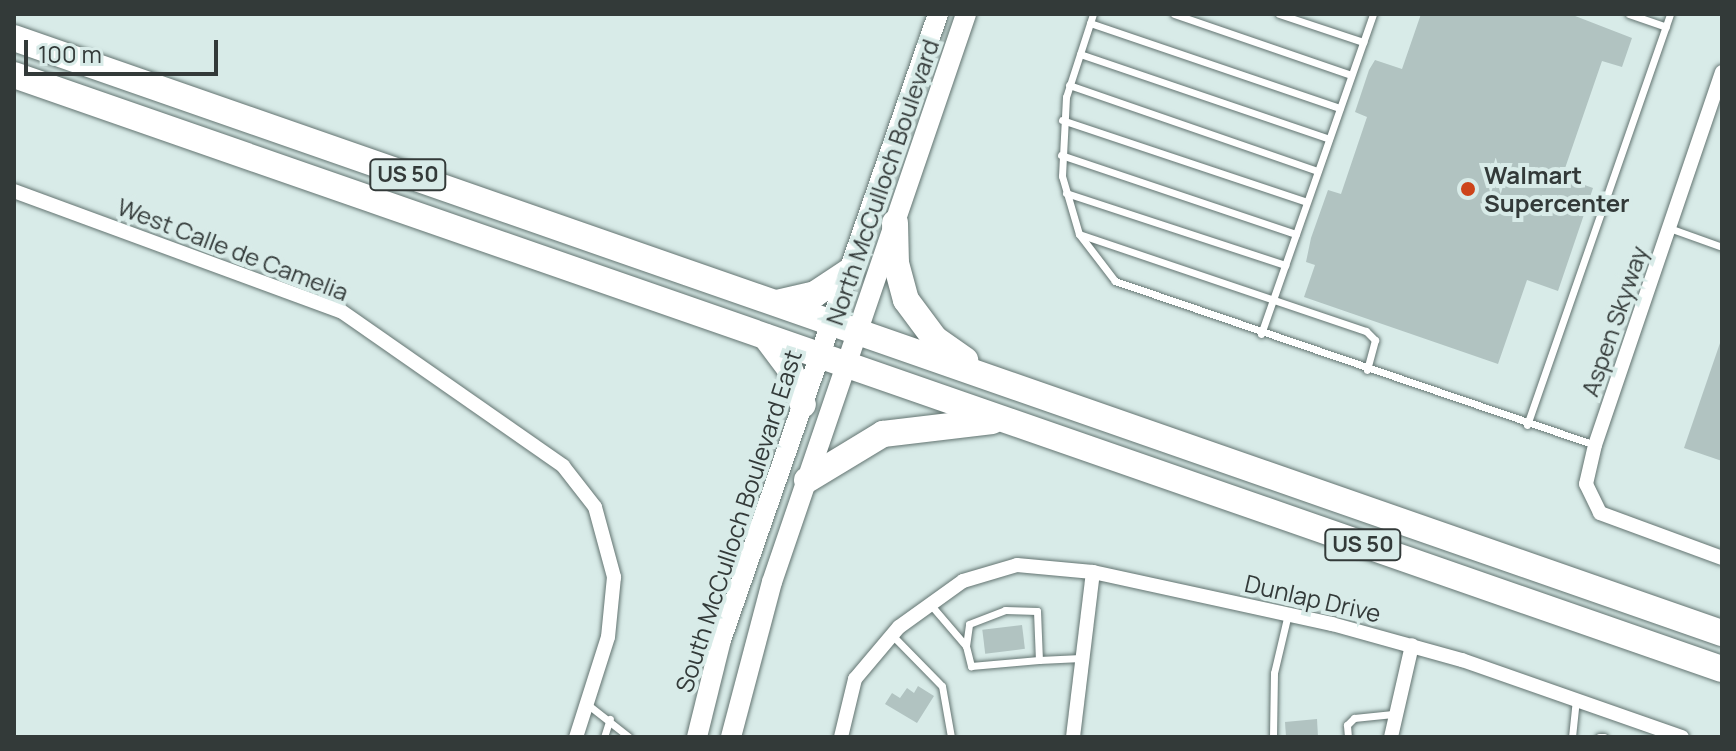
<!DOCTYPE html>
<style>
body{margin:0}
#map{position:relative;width:1736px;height:751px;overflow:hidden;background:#d8ebe8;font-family:Manrope,sans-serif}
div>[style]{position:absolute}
.building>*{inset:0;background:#b1c3c1;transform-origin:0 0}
.roads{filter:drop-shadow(0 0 2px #637471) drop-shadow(0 0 2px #637471)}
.lane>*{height:7px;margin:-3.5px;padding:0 3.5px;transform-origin:3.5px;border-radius:3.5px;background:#fff}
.street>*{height:14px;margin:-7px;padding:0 7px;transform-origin:7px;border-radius:7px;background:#fff}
.secondary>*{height:20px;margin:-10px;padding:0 10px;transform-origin:10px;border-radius:10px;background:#fff}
.highway>*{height:26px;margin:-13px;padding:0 13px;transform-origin:13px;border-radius:13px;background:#fff}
.dots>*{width:22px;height:22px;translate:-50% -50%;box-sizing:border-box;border:4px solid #d8ebe8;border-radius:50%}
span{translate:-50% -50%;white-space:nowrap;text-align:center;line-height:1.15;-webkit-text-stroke:8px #d8ebe8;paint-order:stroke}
.shield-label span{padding:2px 6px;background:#d8ebe8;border:2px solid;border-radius:6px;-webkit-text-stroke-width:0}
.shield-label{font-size:22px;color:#333a39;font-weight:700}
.poi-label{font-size:24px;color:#333a39;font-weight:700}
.left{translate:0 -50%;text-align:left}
.street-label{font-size:24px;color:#333a39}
.frame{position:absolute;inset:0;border:16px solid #333a39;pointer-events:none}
.scale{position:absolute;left:24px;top:40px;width:194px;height:36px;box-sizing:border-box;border:4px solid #333a39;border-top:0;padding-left:10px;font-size:24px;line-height:28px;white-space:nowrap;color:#333a39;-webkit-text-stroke:6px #d8ebe8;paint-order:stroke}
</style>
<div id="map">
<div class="building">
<i style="clip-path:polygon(1421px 14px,1570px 14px,1632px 38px,1622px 67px,1602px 61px,1562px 177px,1593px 188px,1558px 291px,1527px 280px,1498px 364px,1304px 297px,1315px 265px,1306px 262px,1311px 238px,1328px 190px,1341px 194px,1367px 117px,1355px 112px,1369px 70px,1375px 60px,1402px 69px)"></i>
<i style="clip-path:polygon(1720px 343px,1722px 343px,1722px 461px,1684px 448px)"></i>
<i style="left:1022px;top:625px;width:24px;height:40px;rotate:83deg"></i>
<i style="clip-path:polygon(918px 686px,934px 696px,917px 723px,885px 704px,892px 693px,900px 698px,907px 688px,914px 693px)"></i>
<i style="clip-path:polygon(1317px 719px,1318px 737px,1286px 737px,1285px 722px)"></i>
</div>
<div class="roads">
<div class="lane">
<i style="left:1093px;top:14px;width:87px;rotate:108deg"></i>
<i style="left:1066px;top:97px;width:79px;rotate:92.9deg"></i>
<i style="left:1062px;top:176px;width:60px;rotate:73.7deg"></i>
<i style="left:1079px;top:234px;width:59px;rotate:52.5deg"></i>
<i style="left:1115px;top:281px;width:507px;rotate:18.86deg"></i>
<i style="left:1174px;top:14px;width:187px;rotate:19deg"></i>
<i style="left:1279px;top:14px;width:89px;rotate:18.4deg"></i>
<i style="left:1629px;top:14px;width:39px;rotate:19deg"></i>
<i style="left:1090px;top:23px;width:264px;rotate:18.8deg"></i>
<i style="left:1080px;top:54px;width:263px;rotate:18.8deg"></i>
<i style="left:1069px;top:85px;width:263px;rotate:19.1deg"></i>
<i style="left:1062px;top:120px;width:258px;rotate:18.5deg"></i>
<i style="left:1061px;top:155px;width:248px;rotate:18.6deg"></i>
<i style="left:1066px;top:193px;width:231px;rotate:18.2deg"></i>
<i style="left:1669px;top:228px;width:56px;rotate:19.7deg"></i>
<i style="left:1079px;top:234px;width:303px;rotate:18.7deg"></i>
<i style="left:1366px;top:331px;width:13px;rotate:45deg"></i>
<i style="left:1375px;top:340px;width:31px;rotate:105deg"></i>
<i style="left:1261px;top:334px;width:339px;rotate:-70.7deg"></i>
<i style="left:1527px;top:425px;width:435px;rotate:-70.8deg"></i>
<i style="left:930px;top:604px;width:55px;rotate:49.4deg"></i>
<i style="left:966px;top:646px;width:22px;rotate:-82deg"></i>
<i style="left:969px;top:624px;width:39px;rotate:-21deg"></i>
<i style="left:1005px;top:610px;width:32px;rotate:2deg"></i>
<i style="left:1037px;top:611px;width:49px;rotate:87.7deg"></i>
<i style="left:1039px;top:660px;width:42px;rotate:-2.7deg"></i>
<i style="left:892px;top:635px;width:71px;rotate:45.6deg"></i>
<i style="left:942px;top:686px;width:52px;rotate:80deg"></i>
<i style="left:966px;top:646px;width:21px;rotate:76deg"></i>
<i style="left:971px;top:666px;width:68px;rotate:-5deg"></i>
<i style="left:587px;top:704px;width:53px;rotate:38.2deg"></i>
<i style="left:604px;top:737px;width:19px;rotate:-72deg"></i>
<i style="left:1273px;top:737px;width:64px;rotate:-89.1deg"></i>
<i style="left:1274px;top:673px;width:61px;rotate:-76.7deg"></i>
<i style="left:1348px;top:737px;width:12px;rotate:-95deg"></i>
<i style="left:1347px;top:725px;width:10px;rotate:-45deg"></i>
<i style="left:1354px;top:718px;width:39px;rotate:-6deg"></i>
<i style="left:1572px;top:737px;width:37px;rotate:-84deg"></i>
<i style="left:1599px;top:737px;width:5px"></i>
</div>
<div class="street">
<i style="left:1722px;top:72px;width:394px;rotate:108.8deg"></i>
<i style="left:1595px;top:445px;width:40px;rotate:103deg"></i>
<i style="left:1586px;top:484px;width:32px;rotate:64deg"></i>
<i style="left:1600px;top:513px;width:130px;rotate:20.2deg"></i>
<i style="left:14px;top:191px;width:348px;rotate:20.2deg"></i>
<i style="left:341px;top:311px;width:271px;rotate:34.9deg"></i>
<i style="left:563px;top:466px;width:52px;rotate:52deg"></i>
<i style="left:595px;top:507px;width:73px;rotate:74.8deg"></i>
<i style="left:614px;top:577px;width:60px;rotate:95.7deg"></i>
<i style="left:608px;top:637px;width:105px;rotate:107.7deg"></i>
<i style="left:841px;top:737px;width:60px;rotate:-76.4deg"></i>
<i style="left:855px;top:679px;width:68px;rotate:-49.8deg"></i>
<i style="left:899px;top:627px;width:79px;rotate:-35.7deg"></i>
<i style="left:963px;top:581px;width:56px;rotate:-16.5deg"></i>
<i style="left:1017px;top:565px;width:76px;rotate:5.3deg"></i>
<i style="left:1093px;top:572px;width:245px;rotate:12.3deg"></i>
<i style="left:1332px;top:624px;width:135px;rotate:15.5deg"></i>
<i style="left:1462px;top:660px;width:233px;rotate:19.3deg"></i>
<i style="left:1073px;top:737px;width:166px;rotate:-83.1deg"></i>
<i style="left:1391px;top:737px;width:94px;rotate:-77.1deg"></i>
</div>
<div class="secondary">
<i style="left:697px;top:737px;width:100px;rotate:-76.1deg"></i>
<i style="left:721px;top:640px;width:663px;rotate:-70.88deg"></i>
<i style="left:731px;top:737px;width:160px;rotate:-75.2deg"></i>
<i style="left:772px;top:582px;width:600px;rotate:-71.14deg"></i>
</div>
<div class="highway">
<i style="left:14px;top:38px;width:1809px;rotate:19.21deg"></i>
<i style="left:14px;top:75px;width:1808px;rotate:19.18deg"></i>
<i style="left:895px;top:223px;width:40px;rotate:88.6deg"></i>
<i style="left:896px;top:263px;width:38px;rotate:75deg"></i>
<i style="left:906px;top:300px;width:49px;rotate:53.4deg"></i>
<i style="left:935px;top:339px;width:37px;rotate:35deg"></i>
<i style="left:777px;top:303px;width:39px;rotate:-13deg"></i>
<i style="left:815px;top:294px;width:42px;rotate:-33.3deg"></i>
<i style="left:766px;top:337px;width:38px;rotate:53deg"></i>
<i style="left:789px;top:367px;width:40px;rotate:69.8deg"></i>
<i style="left:807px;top:480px;width:89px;rotate:-31.2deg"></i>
<i style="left:883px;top:434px;width:110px;rotate:-6.8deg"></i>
</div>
</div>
<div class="dots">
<i style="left:1468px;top:189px;background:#cd441a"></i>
</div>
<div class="shield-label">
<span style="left:408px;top:175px">US 50</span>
<span style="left:1363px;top:545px">US 50</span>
</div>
<div class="poi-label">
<span class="left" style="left:1484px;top:189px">Walmart<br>Supercenter</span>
</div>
<div class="street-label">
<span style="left:882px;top:182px;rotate:-71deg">North McCulloch Boulevard</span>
<span style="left:233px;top:249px;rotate:21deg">West Calle de Camelia</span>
<span style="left:1614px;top:321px;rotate:-71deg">Aspen Skyway</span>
<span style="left:738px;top:521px;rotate:-72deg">South McCulloch Boulevard East</span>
<span style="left:1313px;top:598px;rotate:13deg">Dunlap Drive</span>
</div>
<div class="frame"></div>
<div class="scale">100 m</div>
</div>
